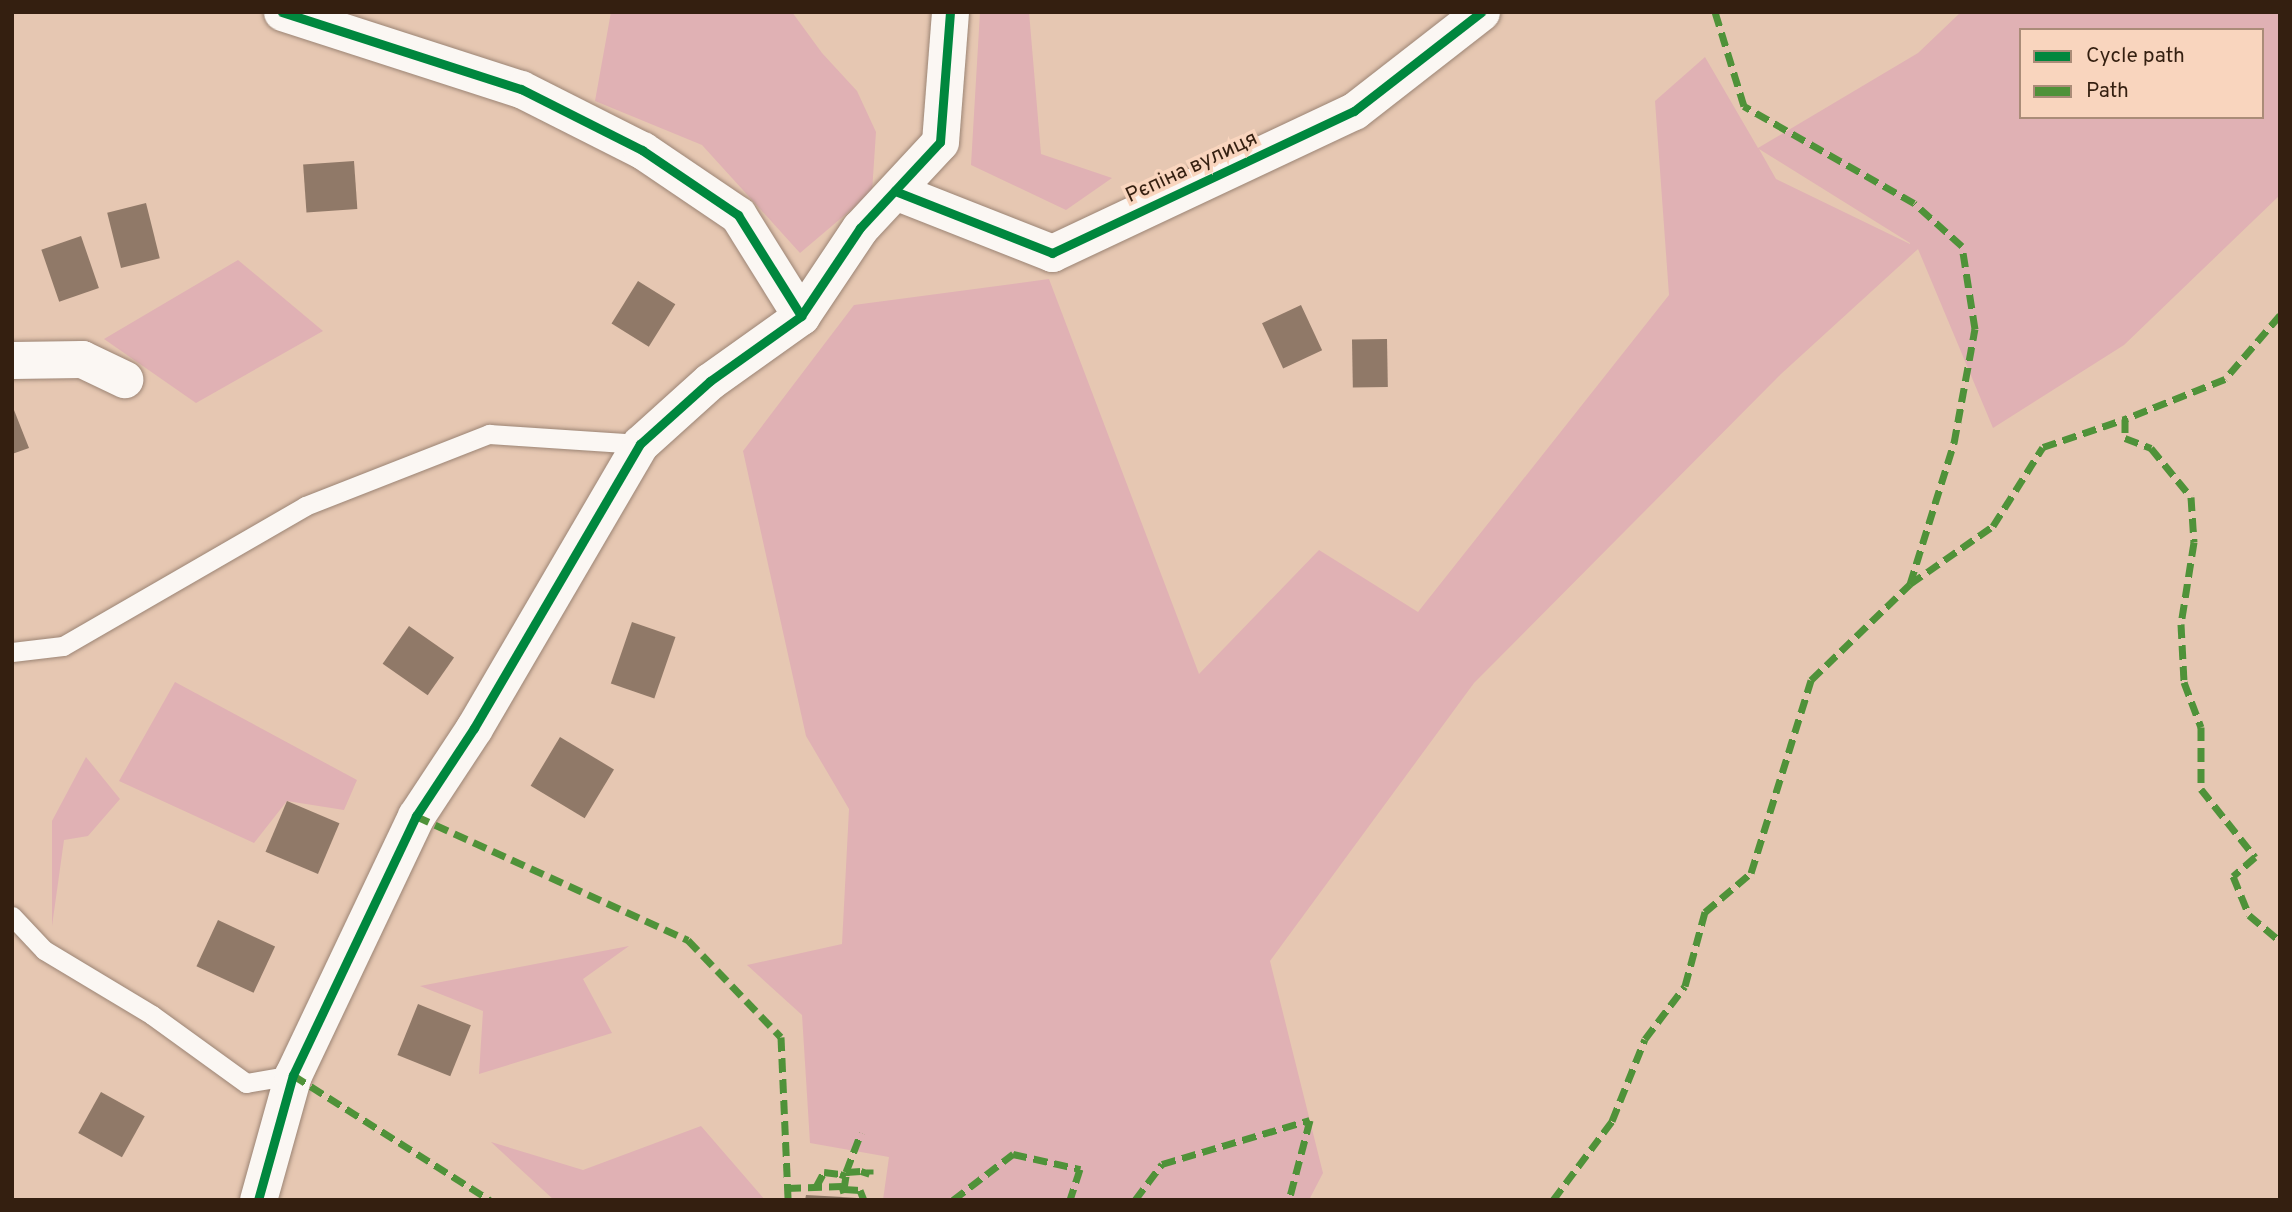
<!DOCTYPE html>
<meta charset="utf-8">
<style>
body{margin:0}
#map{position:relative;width:2292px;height:1212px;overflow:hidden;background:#e6c7b2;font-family:Overpass,sans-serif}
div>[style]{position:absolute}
.green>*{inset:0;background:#e0b1b4}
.building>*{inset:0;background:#907968;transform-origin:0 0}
.roads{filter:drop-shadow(0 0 2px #9b8474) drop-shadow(0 0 2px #9b8474)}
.service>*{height:19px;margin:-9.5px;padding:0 9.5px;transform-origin:9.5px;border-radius:9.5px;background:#fbf7f3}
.minor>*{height:37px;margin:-18.5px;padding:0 18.5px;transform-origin:18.5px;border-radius:18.5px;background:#fbf7f3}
.quiet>*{height:7px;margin-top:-3.5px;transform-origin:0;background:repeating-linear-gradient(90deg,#4f9239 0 14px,transparent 0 21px)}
.cycleway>*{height:9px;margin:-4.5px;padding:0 4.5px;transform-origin:4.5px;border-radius:4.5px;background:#00873e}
span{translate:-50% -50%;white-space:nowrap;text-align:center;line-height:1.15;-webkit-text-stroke:7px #f9d5be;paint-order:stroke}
.street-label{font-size:21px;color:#341f10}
.frame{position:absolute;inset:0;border:14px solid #341f10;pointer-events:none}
.legend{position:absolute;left:2019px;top:28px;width:245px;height:91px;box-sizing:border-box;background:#f9d5be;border:2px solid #aa8c78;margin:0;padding:9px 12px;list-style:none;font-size:21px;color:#341f10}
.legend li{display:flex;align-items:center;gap:14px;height:35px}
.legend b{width:35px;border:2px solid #aa8c78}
</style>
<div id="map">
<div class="green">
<i style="clip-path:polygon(611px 12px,792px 12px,822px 53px,857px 91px,876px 132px,872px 192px,800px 253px,702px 145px,595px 101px)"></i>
<i style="clip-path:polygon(980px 12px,1029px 12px,1041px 154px,1112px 178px,1066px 210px,971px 165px)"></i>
<i style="clip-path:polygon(evenodd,1961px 12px,2280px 12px,2280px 195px,2124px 345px,1993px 428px,1918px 249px,1781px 374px,1474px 683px,1270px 961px,1323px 1173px,1309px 1200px,883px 1200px,889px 1157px,810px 1143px,802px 1015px,747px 965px,842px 944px,849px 809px,806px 736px,743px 451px,854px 305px,1049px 279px,1199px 674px,1319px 550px,1418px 612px,1669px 295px,1655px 101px,1705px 57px,1758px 148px,1918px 53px,1961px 12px,2021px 30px,2262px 30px,2262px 117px,2021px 117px,2021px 30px,1961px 12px,1759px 149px,1910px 243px,1910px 244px,1776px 179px,1759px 149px)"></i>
<i style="clip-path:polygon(238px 260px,323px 331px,196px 403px,104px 339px)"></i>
<i style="clip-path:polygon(175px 682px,357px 780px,344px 810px,287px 801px,254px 843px,119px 781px)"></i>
<i style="clip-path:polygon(86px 757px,120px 799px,88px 836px,64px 840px,52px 926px,52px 821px)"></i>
<i style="clip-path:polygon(629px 946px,583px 979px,612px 1033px,479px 1074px,483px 1011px,420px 986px)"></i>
<i style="clip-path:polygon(701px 1126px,765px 1200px,554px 1200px,491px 1142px,583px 1170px)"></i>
</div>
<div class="building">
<i style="left:354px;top:161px;width:48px;height:51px;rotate:86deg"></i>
<i style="left:146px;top:203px;width:57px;height:40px;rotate:76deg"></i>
<i style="left:81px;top:236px;width:55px;height:42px;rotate:71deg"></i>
<i style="left:638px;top:281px;width:44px;height:50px;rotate:32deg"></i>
<i style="left:1301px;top:305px;width:50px;height:43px;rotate:65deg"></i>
<i style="left:1387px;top:339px;width:48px;height:35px;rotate:89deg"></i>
<i style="clip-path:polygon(12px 405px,29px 448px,12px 454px)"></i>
<i style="left:632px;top:622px;width:46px;height:65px;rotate:19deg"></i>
<i style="left:409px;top:626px;width:55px;height:46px;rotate:35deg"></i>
<i style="left:560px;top:737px;width:63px;height:57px;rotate:31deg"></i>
<i style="left:287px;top:801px;width:57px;height:55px;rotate:23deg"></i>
<i style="left:218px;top:920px;width:63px;height:51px;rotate:25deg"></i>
<i style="left:418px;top:1004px;width:57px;height:55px;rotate:22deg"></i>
<i style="left:101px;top:1092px;width:50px;height:47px;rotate:29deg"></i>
<i style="clip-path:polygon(806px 1195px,843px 1197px,857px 1197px,805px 1200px)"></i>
</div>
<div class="roads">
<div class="service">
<i style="left:12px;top:652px;width:51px;rotate:-6.7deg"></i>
<i style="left:63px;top:646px;width:280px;rotate:-30deg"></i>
<i style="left:305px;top:506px;width:198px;rotate:-21.4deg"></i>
<i style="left:489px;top:434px;width:151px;rotate:3.8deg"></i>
<i style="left:12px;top:916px;width:47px;rotate:46.7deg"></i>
<i style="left:44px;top:950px;width:126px;rotate:31deg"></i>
<i style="left:152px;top:1015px;width:116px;rotate:35.9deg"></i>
<i style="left:246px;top:1083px;width:48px;rotate:-9.7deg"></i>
</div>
<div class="minor">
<i style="left:282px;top:12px;width:251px;rotate:17.9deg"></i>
<i style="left:521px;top:89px;width:136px;rotate:26.8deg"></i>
<i style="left:642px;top:150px;width:116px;rotate:34.1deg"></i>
<i style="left:738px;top:215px;width:119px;rotate:58deg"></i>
<i style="left:895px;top:191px;width:169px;rotate:21.5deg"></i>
<i style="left:1052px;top:253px;width:334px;rotate:-25.2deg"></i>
<i style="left:1354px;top:111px;width:161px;rotate:-37.9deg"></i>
<i style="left:12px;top:360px;width:70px;rotate:-0.8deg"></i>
<i style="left:82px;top:359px;width:47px;rotate:25.5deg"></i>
<i style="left:258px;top:1200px;width:130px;rotate:-74.4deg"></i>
<i style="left:293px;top:1075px;width:287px;rotate:-64.6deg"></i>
<i style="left:416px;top:816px;width:105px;rotate:-56.6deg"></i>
<i style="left:474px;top:728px;width:329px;rotate:-59.7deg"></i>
<i style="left:640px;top:444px;width:94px;rotate:-42deg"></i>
<i style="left:710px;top:381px;width:112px;rotate:-35.5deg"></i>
<i style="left:801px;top:316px;width:106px;rotate:-56.2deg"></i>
<i style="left:860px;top:228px;width:117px;rotate:-47.1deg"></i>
<i style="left:940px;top:142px;width:130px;rotate:-85.6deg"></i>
</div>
</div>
<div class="quiet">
<i style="left:2280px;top:315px;width:84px;rotate:130.7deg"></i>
<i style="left:2225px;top:379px;width:108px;rotate:158.2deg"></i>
<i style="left:2125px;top:419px;width:19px;rotate:90deg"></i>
<i style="left:2125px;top:438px;width:28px;rotate:21deg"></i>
<i style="left:2151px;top:448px;width:63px;rotate:50.8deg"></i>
<i style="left:2191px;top:497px;width:45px;rotate:86.2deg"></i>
<i style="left:2194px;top:542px;width:83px;rotate:99deg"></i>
<i style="left:2181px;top:624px;width:58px;rotate:87deg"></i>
<i style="left:2184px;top:682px;width:48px;rotate:69.3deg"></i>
<i style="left:2201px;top:727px;width:62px;rotate:90deg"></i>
<i style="left:2201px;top:789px;width:87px;rotate:51.5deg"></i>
<i style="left:2255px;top:857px;width:29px;rotate:139deg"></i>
<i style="left:2233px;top:876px;width:42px;rotate:67.7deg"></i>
<i style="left:2249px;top:915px;width:40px;rotate:40deg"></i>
<i style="left:1910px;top:584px;width:101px;rotate:-34.9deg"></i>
<i style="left:1993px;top:526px;width:93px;rotate:-57.7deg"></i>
<i style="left:2043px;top:447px;width:87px;rotate:-18.9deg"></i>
<i style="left:416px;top:816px;width:299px;rotate:24.5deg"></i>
<i style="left:688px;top:940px;width:134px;rotate:46.2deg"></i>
<i style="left:781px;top:1037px;width:163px;rotate:87.5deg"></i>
<i style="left:293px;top:1075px;width:233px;rotate:32.4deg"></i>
<i style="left:846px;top:1172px;width:42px;rotate:-69deg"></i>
<i style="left:846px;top:1176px;width:4px;rotate:-90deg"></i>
<i style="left:846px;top:1172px;width:15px;rotate:-4deg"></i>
<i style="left:861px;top:1171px;width:9px;rotate:18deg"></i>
<i style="left:870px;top:1174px;width:5px;rotate:-90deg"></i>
<i style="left:816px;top:1187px;width:17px;rotate:-62deg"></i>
<i style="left:824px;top:1172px;width:16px;rotate:7deg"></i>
<i style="left:840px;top:1174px;width:6px;rotate:18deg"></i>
<i style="left:846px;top:1176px;width:13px;rotate:99deg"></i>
<i style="left:844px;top:1189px;width:16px;rotate:4deg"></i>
<i style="left:860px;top:1190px;width:11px;rotate:68deg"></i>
<i style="left:787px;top:1188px;width:55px;rotate:-2.1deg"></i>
<i style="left:842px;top:1186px;width:7px;rotate:74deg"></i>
<i style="left:953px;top:1200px;width:76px;rotate:-37.5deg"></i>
<i style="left:1013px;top:1154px;width:69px;rotate:12.6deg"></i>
<i style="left:1080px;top:1169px;width:33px;rotate:108deg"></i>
<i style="left:1135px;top:1200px;width:45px;rotate:-53.1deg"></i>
<i style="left:1162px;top:1164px;width:154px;rotate:-16.6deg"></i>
<i style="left:1310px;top:1120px;width:83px;rotate:104.7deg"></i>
<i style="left:1553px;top:1200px;width:99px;rotate:-53.2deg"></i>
<i style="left:1612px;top:1121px;width:88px;rotate:-68.1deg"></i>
<i style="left:1645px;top:1039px;width:66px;rotate:-53deg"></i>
<i style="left:1685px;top:986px;width:77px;rotate:-74.9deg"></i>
<i style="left:1705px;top:912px;width:60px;rotate:-40.3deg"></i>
<i style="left:1751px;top:873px;width:202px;rotate:-72.7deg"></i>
<i style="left:1811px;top:680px;width:138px;rotate:-44.1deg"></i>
<i style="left:1910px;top:584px;width:148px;rotate:-72.7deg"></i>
<i style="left:1954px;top:443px;width:116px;rotate:-79.6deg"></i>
<i style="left:1975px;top:329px;width:84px;rotate:-98.9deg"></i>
<i style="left:1962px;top:246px;width:64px;rotate:-138.1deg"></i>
<i style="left:1914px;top:203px;width:196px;rotate:-150.3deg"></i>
<i style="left:1744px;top:106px;width:98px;rotate:-107.1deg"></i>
</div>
<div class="cycleway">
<i style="left:282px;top:12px;width:251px;rotate:17.9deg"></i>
<i style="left:521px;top:89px;width:136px;rotate:26.8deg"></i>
<i style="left:642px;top:150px;width:116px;rotate:34.1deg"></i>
<i style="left:738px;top:215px;width:119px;rotate:58deg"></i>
<i style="left:895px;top:191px;width:169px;rotate:21.5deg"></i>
<i style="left:1052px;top:253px;width:334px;rotate:-25.2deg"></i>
<i style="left:1354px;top:111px;width:161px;rotate:-37.9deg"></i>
<i style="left:258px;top:1200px;width:130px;rotate:-74.4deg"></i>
<i style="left:293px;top:1075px;width:287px;rotate:-64.6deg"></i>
<i style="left:416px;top:816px;width:105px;rotate:-56.6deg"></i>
<i style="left:474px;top:728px;width:329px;rotate:-59.7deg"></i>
<i style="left:640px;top:444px;width:94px;rotate:-42deg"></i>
<i style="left:710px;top:381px;width:112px;rotate:-35.5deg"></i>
<i style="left:801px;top:316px;width:106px;rotate:-56.2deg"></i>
<i style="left:860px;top:228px;width:117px;rotate:-47.1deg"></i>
<i style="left:940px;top:142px;width:130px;rotate:-85.6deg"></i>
</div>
<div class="street-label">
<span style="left:1192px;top:168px;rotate:-25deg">Рєпіна вулиця</span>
</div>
<div class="frame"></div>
<ul class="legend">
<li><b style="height:9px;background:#00873e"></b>Cycle path</li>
<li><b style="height:9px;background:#4f9239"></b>Path</li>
</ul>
</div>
